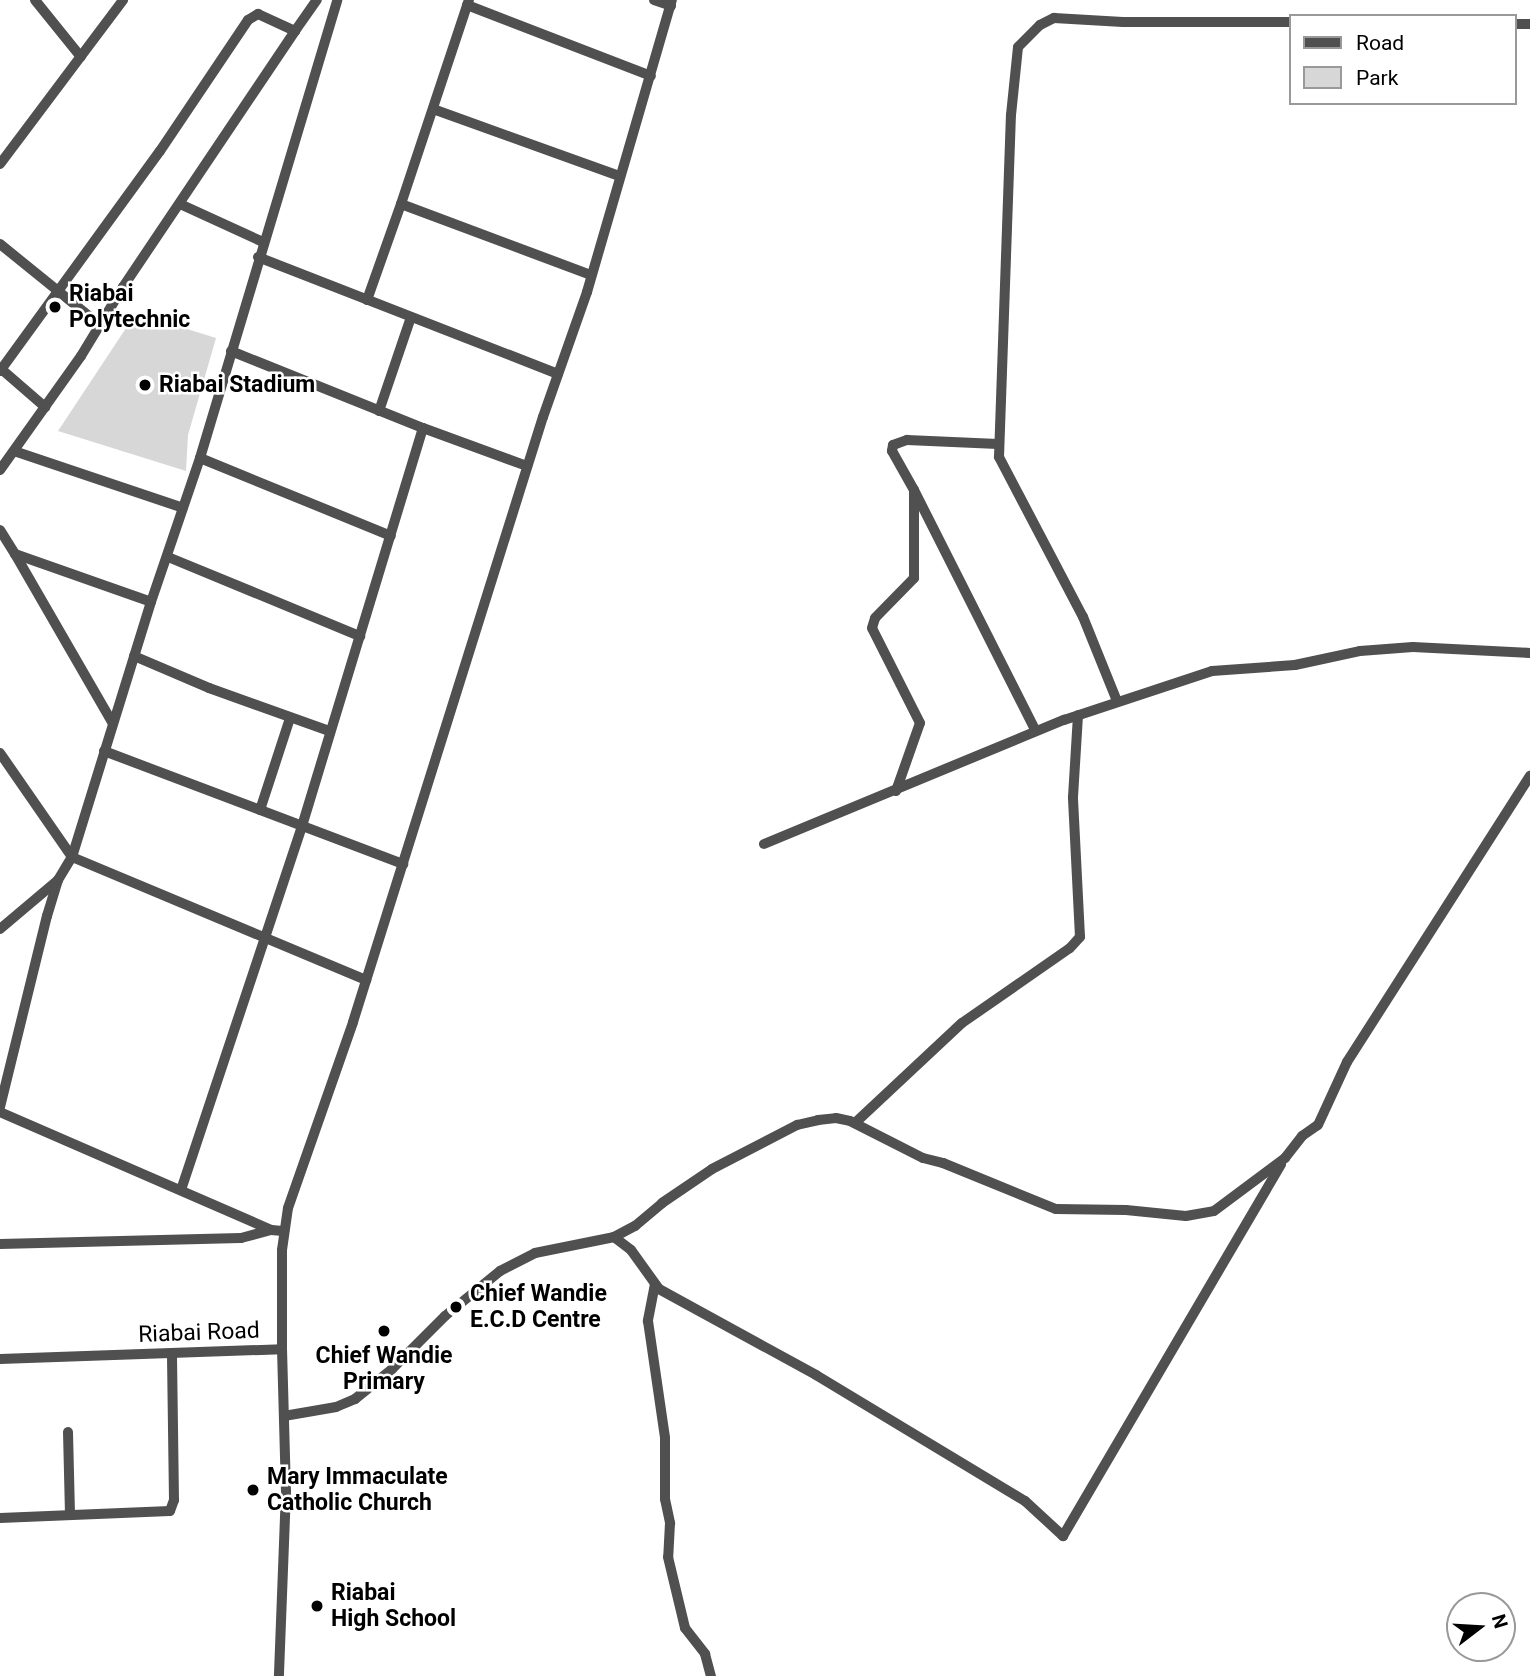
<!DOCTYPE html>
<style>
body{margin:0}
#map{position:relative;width:1530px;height:1676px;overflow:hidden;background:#fff;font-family:Roboto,sans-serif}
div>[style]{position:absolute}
.green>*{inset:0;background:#d7d7d7}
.minor>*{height:10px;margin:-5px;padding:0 5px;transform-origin:5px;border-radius:5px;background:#505050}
.dots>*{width:19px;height:19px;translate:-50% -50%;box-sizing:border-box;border:4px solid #fff;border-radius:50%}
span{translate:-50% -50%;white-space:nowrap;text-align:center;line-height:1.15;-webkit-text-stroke:5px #fff;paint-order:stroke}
.poi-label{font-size:23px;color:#000;font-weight:700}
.left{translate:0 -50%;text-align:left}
.street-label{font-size:23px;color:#000}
.legend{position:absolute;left:1289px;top:14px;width:228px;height:91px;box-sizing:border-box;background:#fff;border:2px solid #999;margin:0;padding:9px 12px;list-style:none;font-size:21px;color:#000}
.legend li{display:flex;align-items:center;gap:14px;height:35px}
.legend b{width:35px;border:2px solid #999}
.north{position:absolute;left:1446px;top:1592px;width:70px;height:70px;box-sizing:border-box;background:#fff;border:2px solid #999;border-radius:50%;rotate:73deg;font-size:19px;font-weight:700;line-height:28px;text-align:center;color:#000}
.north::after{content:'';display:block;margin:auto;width:24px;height:32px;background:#000;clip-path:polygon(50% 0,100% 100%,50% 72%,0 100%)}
</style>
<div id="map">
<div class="green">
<i style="clip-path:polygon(136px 313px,216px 338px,188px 435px,186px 471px,58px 431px)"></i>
</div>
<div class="minor">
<i style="left:35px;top:0;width:73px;rotate:51.1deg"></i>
<i style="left:654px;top:0;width:18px;rotate:19deg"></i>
<i style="left:467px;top:5px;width:197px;rotate:21.1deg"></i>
<i style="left:1514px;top:24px;width:16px"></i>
<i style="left:433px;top:109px;width:198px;rotate:19.8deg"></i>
<i style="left:0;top:164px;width:205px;rotate:-53.1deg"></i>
<i style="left:180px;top:204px;width:91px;rotate:24.6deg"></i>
<i style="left:401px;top:204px;width:215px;rotate:-71.6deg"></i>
<i style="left:0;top:244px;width:129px;rotate:39deg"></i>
<i style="left:258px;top:257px;width:322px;rotate:21.3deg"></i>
<i style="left:367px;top:300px;width:102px;rotate:-70.5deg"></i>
<i style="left:401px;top:204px;width:203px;rotate:20.5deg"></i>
<i style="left:231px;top:351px;width:207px;rotate:21.9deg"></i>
<i style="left:423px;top:428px;width:111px;rotate:20.1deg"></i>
<i style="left:0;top:368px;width:60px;rotate:40.9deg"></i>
<i style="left:0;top:371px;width:272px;rotate:-54deg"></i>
<i style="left:160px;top:151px;width:158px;rotate:-56.1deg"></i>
<i style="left:248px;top:20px;width:12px;rotate:-31deg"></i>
<i style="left:258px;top:14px;width:41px;rotate:24.7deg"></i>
<i style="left:295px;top:31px;width:38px;rotate:-55deg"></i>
<i style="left:379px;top:411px;width:99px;rotate:-71.2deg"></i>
<i style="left:14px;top:451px;width:178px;rotate:18.6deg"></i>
<i style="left:200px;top:458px;width:206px;rotate:22.2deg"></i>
<i style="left:0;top:470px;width:140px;rotate:-54.6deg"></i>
<i style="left:81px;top:356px;width:81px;rotate:-58.7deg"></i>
<i style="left:123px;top:287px;width:308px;rotate:-56.1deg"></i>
<i style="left:914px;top:490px;width:270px;rotate:63.2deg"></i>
<i style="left:0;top:530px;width:28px;rotate:58deg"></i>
<i style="left:15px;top:554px;width:144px;rotate:19.4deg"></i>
<i style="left:15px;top:554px;width:194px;rotate:60deg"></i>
<i style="left:168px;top:557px;width:208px;rotate:22.4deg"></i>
<i style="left:134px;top:656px;width:82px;rotate:23.1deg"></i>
<i style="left:209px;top:688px;width:127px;rotate:19.7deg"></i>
<i style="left:1117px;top:701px;width:91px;rotate:-112deg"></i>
<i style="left:1083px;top:617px;width:181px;rotate:-117.7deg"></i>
<i style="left:999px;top:457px;width:342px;rotate:-88deg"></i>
<i style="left:1011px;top:115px;width:68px;rotate:-84.1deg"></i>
<i style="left:1018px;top:47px;width:31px;rotate:-45deg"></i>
<i style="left:1040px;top:25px;width:16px;rotate:-27deg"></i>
<i style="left:1054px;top:18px;width:69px;rotate:3.3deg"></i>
<i style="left:1123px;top:22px;width:167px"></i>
<i style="left:104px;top:751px;width:320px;rotate:20.7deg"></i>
<i style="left:0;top:753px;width:126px;rotate:55.3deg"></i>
<i style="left:72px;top:857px;width:319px;rotate:22.7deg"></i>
<i style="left:896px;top:791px;width:72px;rotate:-70.6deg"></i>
<i style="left:920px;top:723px;width:106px;rotate:-116.8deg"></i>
<i style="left:872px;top:628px;width:10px;rotate:-73deg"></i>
<i style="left:875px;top:618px;width:56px;rotate:-45.7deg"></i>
<i style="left:914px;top:578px;width:88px;rotate:-90deg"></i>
<i style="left:914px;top:490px;width:45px;rotate:-119.4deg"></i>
<i style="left:892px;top:451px;width:6px;rotate:-81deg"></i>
<i style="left:893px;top:445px;width:15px;rotate:-20deg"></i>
<i style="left:907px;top:440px;width:91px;rotate:2.5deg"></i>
<i style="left:260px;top:810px;width:97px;rotate:-71.9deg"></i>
<i style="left:764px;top:844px;width:325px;rotate:-22.5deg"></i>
<i style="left:1064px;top:720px;width:156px;rotate:-18.3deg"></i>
<i style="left:1212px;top:671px;width:83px;rotate:-4.1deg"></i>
<i style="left:1295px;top:665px;width:66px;rotate:-12.2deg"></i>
<i style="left:1360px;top:651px;width:53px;rotate:-4.3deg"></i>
<i style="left:1413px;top:647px;width:117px;rotate:2.9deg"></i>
<i style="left:0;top:929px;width:76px;rotate:-40.2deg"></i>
<i style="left:0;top:1107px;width:197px;rotate:-76.2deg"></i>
<i style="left:47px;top:916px;width:38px;rotate:-73deg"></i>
<i style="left:58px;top:880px;width:27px;rotate:-59deg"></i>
<i style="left:72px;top:857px;width:267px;rotate:-72.8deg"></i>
<i style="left:151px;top:602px;width:152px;rotate:-71.2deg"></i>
<i style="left:200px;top:458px;width:478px;rotate:-73.3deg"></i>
<i style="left:0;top:1112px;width:296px;rotate:23.5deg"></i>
<i style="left:271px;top:1230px;width:12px;rotate:5deg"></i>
<i style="left:855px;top:1123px;width:146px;rotate:-43.1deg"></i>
<i style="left:962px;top:1023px;width:131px;rotate:-34.8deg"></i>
<i style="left:1070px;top:948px;width:15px;rotate:-48deg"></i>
<i style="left:1080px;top:937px;width:140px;rotate:-92.9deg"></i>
<i style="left:1073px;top:797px;width:82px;rotate:-86.5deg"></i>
<i style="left:181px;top:1190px;width:384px;rotate:-71.6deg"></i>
<i style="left:302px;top:826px;width:416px;rotate:-73.1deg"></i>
<i style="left:614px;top:1237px;width:21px;rotate:37deg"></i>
<i style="left:631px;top:1250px;width:48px;rotate:54.3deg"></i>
<i style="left:659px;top:1289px;width:179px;rotate:28.7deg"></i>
<i style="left:816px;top:1375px;width:244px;rotate:31.1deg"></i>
<i style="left:1025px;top:1501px;width:52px;rotate:42.6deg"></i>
<i style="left:1063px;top:1536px;width:431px;rotate:-59.6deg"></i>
<i style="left:0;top:1244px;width:241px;rotate:-1.4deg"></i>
<i style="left:241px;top:1238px;width:31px;rotate:-15deg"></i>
<i style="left:655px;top:1284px;width:38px;rotate:101deg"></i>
<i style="left:648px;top:1321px;width:118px;rotate:81.7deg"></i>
<i style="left:665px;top:1438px;width:61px;rotate:90deg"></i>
<i style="left:665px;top:1499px;width:25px;rotate:78deg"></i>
<i style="left:670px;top:1523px;width:34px;rotate:93deg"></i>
<i style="left:668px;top:1557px;width:73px;rotate:76.5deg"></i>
<i style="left:685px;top:1628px;width:33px;rotate:52deg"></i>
<i style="left:705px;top:1654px;width:23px;rotate:75deg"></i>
<i style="left:282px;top:1349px;width:99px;rotate:-90deg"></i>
<i style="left:282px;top:1250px;width:42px;rotate:-81.9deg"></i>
<i style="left:288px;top:1208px;width:197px;rotate:-70.7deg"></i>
<i style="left:353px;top:1022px;width:634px;rotate:-72.57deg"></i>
<i style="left:543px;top:417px;width:133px;rotate:-70.6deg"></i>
<i style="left:587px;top:292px;width:304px;rotate:-73.8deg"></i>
<i style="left:0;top:1359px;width:282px;rotate:-2deg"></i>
<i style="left:282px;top:1349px;width:142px;rotate:88.4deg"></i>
<i style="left:286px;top:1491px;width:185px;rotate:92.2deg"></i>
<i style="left:284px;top:1416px;width:53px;rotate:-9.8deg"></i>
<i style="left:336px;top:1407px;width:21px;rotate:-23deg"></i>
<i style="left:355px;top:1399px;width:48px;rotate:-39deg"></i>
<i style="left:392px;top:1369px;width:75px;rotate:-45deg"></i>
<i style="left:445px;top:1316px;width:71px;rotate:-39.3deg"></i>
<i style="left:500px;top:1271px;width:39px;rotate:-27deg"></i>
<i style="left:535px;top:1253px;width:81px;rotate:-11.4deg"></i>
<i style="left:614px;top:1237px;width:24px;rotate:-28deg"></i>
<i style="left:635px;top:1226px;width:35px;rotate:-40deg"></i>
<i style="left:662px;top:1203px;width:60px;rotate:-34.2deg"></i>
<i style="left:712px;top:1169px;width:96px;rotate:-27.4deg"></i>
<i style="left:797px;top:1125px;width:22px;rotate:-13deg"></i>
<i style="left:818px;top:1120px;width:18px;rotate:-6deg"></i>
<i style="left:836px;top:1118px;width:14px;rotate:12deg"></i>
<i style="left:850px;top:1121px;width:82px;rotate:26.9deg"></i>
<i style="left:923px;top:1158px;width:21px;rotate:14deg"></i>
<i style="left:943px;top:1163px;width:122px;rotate:22.2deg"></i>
<i style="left:1056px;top:1209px;width:70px;rotate:0.8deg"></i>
<i style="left:1126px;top:1210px;width:60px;rotate:5.7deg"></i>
<i style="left:1186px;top:1216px;width:28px;rotate:-10deg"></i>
<i style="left:1214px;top:1211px;width:89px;rotate:-36.7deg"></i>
<i style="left:1285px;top:1158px;width:28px;rotate:-52deg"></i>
<i style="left:1302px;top:1136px;width:19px;rotate:-35deg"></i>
<i style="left:1318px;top:1125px;width:69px;rotate:-65.3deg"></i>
<i style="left:1347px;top:1062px;width:340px;rotate:-57.4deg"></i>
<i style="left:68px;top:1432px;width:83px;rotate:88.6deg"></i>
<i style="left:0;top:1518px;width:170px;rotate:-2.4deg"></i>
<i style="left:170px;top:1511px;width:12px;rotate:-70deg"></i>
<i style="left:174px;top:1500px;width:146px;rotate:-90.8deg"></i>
</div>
<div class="dots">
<i style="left:55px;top:307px;background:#000"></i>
<i style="left:145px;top:385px;background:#000"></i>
<i style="left:456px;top:1307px;background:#000"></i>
<i style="left:384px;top:1331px;background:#000"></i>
<i style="left:253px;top:1490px;background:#000"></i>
<i style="left:317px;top:1606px;background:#000"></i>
</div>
<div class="poi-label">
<span class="left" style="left:69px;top:307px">Riabai<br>Polytechnic</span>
<span class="left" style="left:159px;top:385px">Riabai Stadium</span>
<span class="left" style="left:470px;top:1307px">Chief Wandie<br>E.C.D Centre</span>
<span style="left:384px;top:1369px">Chief Wandie<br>Primary</span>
<span class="left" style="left:267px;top:1490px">Mary Immaculate<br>Catholic Church</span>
<span class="left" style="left:331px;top:1606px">Riabai<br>High School</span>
</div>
<div class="street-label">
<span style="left:199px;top:1333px;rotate:-2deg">Riabai Road</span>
</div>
<ul class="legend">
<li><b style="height:9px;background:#505050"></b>Road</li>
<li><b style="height:19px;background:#d7d7d7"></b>Park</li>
</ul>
<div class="north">N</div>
</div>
